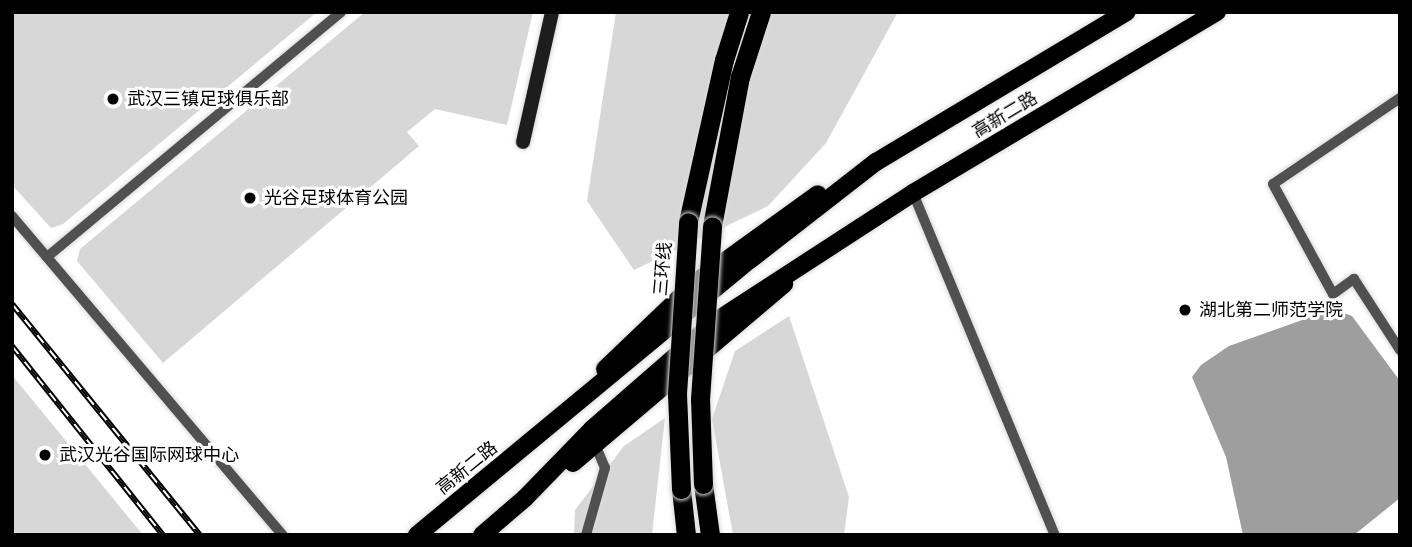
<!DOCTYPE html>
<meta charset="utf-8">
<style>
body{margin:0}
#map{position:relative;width:1412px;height:547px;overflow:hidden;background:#fff;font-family:Inter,"Noto Sans SC",sans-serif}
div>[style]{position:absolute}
.green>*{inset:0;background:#d7d7d7}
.water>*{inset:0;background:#9e9e9e}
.roads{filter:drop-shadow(0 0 2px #dbdbdb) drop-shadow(0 0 2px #dbdbdb)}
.street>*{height:10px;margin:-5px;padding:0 5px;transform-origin:5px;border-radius:5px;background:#505050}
.secondary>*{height:14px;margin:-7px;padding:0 7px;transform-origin:7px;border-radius:7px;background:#1d1d1d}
.primary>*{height:18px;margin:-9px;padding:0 9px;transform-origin:9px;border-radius:9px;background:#000}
.highway>*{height:19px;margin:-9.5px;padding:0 9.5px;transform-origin:9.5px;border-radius:9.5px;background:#000}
.rail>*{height:6px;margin-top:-3px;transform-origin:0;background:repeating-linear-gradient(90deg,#fff 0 10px,#000 0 20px);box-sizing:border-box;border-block:2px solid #000}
.bridges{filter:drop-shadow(0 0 2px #dbdbdb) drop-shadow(0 0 2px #dbdbdb)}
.highway-bridge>*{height:19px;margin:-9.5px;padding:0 9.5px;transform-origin:9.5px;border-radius:9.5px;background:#000}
.dots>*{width:19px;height:19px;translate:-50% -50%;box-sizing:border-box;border:4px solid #fff;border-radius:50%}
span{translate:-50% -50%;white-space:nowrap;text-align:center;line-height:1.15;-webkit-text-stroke:6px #fff;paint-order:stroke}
.poi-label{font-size:18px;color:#000}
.left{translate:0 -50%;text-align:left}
.street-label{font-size:18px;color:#000}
.frame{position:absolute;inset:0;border:14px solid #000;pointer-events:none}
</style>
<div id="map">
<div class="green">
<i style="clip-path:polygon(12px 12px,317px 12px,63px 224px,51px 228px,12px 185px)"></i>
<i style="clip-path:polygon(365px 12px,533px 12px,507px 125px,435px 109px,407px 132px,419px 146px,163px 363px,77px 261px,80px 249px)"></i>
<i style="clip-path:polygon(616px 12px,898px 12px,826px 143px,768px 206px,634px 270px,587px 201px)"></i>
<i style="clip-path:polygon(789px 316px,849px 497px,844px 535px,733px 535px,712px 419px,735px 351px)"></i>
<i style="clip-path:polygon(12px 375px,143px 535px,12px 535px)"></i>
<i style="clip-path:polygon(665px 418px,652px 535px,574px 535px,575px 510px,624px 446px)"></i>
</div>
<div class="water">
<i style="clip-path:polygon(1333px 309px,1352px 316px,1400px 381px,1400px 498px,1354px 535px,1243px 535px,1226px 457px,1192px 377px,1201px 365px,1229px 346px)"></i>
</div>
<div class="roads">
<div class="street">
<i style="left:1400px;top:98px;width:153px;rotate:145.9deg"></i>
<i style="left:1273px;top:184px;width:125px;rotate:61.4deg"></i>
<i style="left:1333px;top:294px;width:26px;rotate:-36deg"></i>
<i style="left:1354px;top:279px;width:85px;rotate:57.1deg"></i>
<i style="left:913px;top:193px;width:370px;rotate:67.5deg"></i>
<i style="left:12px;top:216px;width:419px;rotate:49.7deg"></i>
<i style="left:47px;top:257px;width:383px;rotate:-39.8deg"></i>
<i style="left:586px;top:535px;width:70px;rotate:-74.2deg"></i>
<i style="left:605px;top:468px;width:26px;rotate:-113deg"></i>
</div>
<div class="secondary">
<i style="left:523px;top:142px;width:133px;rotate:-77.4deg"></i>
</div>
<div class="primary">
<i style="left:605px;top:369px;width:126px;rotate:-43.7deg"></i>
<i style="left:696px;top:282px;width:150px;rotate:-35.8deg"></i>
<i style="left:573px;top:463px;width:277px;rotate:-40.3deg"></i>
<i style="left:417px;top:535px;width:432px;rotate:-39.6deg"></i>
<i style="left:750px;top:260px;width:160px;rotate:-37.9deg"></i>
<i style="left:876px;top:162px;width:292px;rotate:-30.9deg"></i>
<i style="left:482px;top:535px;width:57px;rotate:-40.7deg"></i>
<i style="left:525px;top:498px;width:96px;rotate:-45.8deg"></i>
<i style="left:592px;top:429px;width:164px;rotate:-41.1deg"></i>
<i style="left:716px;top:321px;width:235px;rotate:-33deg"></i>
<i style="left:913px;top:193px;width:354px;rotate:-30.8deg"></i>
</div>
<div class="highway">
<i style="left:688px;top:222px;width:166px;rotate:-77.5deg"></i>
<i style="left:724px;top:60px;width:50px;rotate:-72.6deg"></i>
<i style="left:712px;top:226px;width:152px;rotate:-79.4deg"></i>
<i style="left:740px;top:77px;width:68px;rotate:-72.1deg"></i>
<i style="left:703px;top:484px;width:51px;rotate:82.2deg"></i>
<i style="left:681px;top:489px;width:46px;rotate:83.8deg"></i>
</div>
</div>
<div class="rail">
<i style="left:12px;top:304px;width:298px;rotate:50.9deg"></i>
<i style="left:12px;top:346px;width:242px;rotate:51.4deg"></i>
</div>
<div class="bridges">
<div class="highway-bridge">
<i style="left:703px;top:484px;width:85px;rotate:-92deg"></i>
<i style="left:700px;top:399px;width:173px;rotate:-86deg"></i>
<i style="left:681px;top:489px;width:95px;rotate:-92.4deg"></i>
<i style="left:677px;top:394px;width:172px;rotate:-86.3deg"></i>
</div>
</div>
<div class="dots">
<i style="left:113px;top:99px;background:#000"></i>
<i style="left:250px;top:198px;background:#000"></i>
<i style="left:1185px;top:310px;background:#000"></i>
<i style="left:45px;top:455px;background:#000"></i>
</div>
<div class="poi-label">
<span class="left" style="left:127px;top:99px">武汉三镇足球俱乐部</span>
<span class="left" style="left:264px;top:198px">光谷足球体育公园</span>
<span class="left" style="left:1199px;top:310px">湖北第二师范学院</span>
<span class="left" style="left:59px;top:455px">武汉光谷国际网球中心</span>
</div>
<div class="street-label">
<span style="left:1005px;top:115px;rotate:-31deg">高新二路</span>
<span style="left:663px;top:269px;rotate:-85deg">三环线</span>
<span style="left:467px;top:468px;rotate:-39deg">高新二路</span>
</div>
<div class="frame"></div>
</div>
